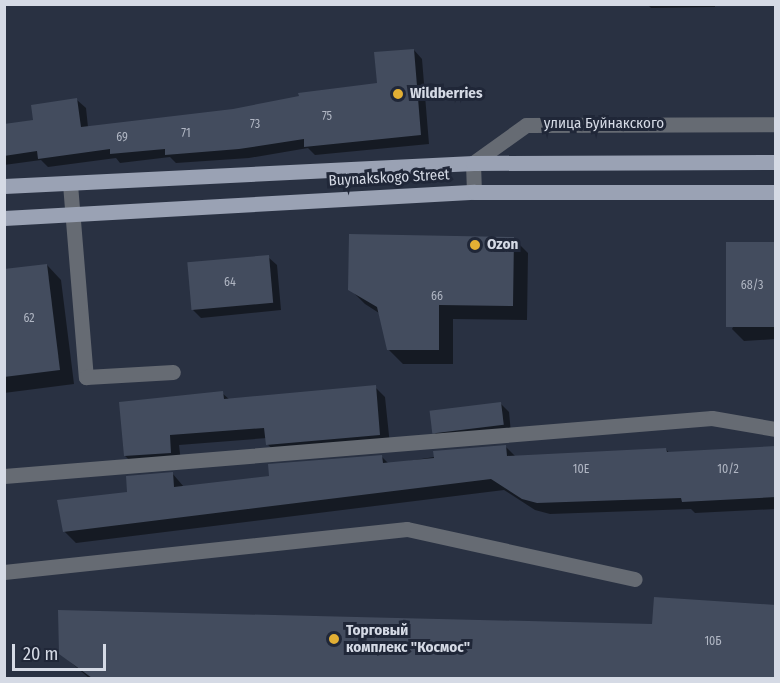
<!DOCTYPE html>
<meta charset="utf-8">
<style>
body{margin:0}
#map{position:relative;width:780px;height:683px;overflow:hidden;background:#293142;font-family:"Fira Sans Condensed",sans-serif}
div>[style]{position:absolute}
.shadow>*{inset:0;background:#0007}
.building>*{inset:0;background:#434c5e;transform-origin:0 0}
.minor>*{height:15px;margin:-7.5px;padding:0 7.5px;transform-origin:7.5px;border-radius:7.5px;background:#666b73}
.major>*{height:15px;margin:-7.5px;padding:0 7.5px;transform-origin:7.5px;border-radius:7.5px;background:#9aa2b4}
.dots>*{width:16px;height:16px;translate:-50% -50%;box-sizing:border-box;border:3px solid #202738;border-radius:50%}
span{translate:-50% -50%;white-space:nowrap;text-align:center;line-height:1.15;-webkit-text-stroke:6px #202738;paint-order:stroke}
.number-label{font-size:12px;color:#b0b6c3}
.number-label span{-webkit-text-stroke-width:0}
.poi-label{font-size:15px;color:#d5dae5;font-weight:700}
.left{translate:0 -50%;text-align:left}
.street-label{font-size:15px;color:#d5dae5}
.frame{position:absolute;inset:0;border:6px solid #d5dae5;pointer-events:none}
.scale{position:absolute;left:12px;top:644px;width:94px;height:27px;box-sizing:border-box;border:3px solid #d5dae5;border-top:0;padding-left:8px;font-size:18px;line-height:21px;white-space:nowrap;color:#d5dae5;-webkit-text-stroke:4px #202738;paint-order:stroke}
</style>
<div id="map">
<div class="shadow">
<i style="clip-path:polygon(647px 4px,715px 4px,715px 7px,651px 8px)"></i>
<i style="clip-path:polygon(414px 50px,422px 59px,429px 144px,315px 155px,308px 148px,249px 158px,176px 163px,170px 157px,120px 163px,116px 158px,48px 167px,41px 160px,4px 165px,4px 125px,34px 121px,77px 100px,86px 108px,88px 127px,233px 110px,378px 85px)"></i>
<i style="clip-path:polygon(513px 238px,528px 253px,527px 320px,453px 319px,453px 364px,403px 364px,388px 349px,379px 313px,365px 304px,350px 289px)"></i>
<i style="clip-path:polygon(776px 244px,776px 339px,744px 341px,732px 329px)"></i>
<i style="clip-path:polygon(268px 257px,277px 265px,281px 310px,201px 318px,193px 310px)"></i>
<i style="clip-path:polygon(47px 265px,61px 280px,74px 384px,4px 393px,4px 270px)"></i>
<i style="clip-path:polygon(375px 387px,385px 397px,390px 445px,278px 454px,267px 444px,267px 438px,179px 445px,181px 462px,136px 466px,125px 456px,222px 393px,230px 400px)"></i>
<i style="clip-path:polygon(501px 404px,509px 412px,511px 433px,441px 439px,433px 431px)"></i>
<i style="clip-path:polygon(505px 446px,516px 457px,666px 449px,670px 454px,776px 448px,776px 509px,695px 513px,691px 509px,550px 514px,535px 510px,504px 490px,76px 543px,64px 531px,128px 493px,172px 473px,184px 487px,271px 477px,381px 456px,389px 464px)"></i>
<i style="clip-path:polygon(776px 607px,776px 678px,89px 678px,61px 654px,654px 626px)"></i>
</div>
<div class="building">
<i style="clip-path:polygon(414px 49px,421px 135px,304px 147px,304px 139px,239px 149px,165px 155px,165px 149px,110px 154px,110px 149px,38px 159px,37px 151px,4px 156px,4px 124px,33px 120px,31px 105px,77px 98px,81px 127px,233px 109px,299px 96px,298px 93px,377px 83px,374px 52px)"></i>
<i style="clip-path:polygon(349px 234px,514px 237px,513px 306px,439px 305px,439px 350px,387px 350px,377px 307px,348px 290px)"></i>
<i style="left:776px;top:242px;width:85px;height:50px;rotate:90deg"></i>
<i style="left:269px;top:255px;width:48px;height:82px;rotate:85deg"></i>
<i style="clip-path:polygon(47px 264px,60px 370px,4px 377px,4px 269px)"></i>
<i style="clip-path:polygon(376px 385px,380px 435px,266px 445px,264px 428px,170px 435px,171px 453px,124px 456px,119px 402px,223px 391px,224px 399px)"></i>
<i style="left:501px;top:402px;width:23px;height:72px;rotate:83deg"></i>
<i style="clip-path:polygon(506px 445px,507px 456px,666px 448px,667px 452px,776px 446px,776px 497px,682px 502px,681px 498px,537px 503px,522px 499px,491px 479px,63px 532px,57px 500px,127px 492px,126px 476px,173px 472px,174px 487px,269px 476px,268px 464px,382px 455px,383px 463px,434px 458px,433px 451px)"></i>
<i style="clip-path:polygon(654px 597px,776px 605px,776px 678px,92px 678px,59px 654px,58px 610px,652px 624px)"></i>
</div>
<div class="minor">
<i style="left:70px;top:184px;width:194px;rotate:85.3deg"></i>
<i style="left:86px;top:377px;width:87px;rotate:-3.3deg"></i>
<i style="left:474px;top:192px;width:29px;rotate:-92deg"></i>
<i style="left:473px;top:163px;width:65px;rotate:-35.6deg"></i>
<i style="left:526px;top:125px;width:250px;rotate:-0.2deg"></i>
<i style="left:4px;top:476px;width:710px;rotate:-4.68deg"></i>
<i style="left:712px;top:418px;width:65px;rotate:9.8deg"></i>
<i style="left:4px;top:572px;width:405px;rotate:-6.1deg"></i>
<i style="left:407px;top:529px;width:233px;rotate:12.4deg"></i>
</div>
<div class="major">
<i style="left:4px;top:186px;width:470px;rotate:-2.8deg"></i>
<i style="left:473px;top:163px;width:303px;rotate:-0.2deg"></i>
<i style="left:4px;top:218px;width:471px;rotate:-3.2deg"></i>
<i style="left:474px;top:192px;width:302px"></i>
</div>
<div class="dots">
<i style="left:398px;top:94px;background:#e2af34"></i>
<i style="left:475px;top:245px;background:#e2af34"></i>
<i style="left:334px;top:639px;background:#e2af34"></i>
</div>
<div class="number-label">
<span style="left:327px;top:117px">75</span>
<span style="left:255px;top:125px">73</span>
<span style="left:186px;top:134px">71</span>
<span style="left:122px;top:138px">69</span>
<span style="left:230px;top:283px">64</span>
<span style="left:752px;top:286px">68/3</span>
<span style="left:437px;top:297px">66</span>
<span style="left:29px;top:319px">62</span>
<span style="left:581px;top:470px">10Е</span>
<span style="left:728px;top:470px">10/2</span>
<span style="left:713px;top:642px">10Б</span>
</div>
<div class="poi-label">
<span class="left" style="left:410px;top:94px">Wildberries</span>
<span class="left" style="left:487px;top:245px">Ozon</span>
<span class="left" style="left:346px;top:639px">Торговый<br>комплекс "Космос"</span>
</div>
<div class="street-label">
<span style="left:604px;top:124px">улица Буйнакского</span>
<span style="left:389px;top:178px;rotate:-3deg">Buynakskogo Street</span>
</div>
<div class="frame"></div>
<div class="scale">20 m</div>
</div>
